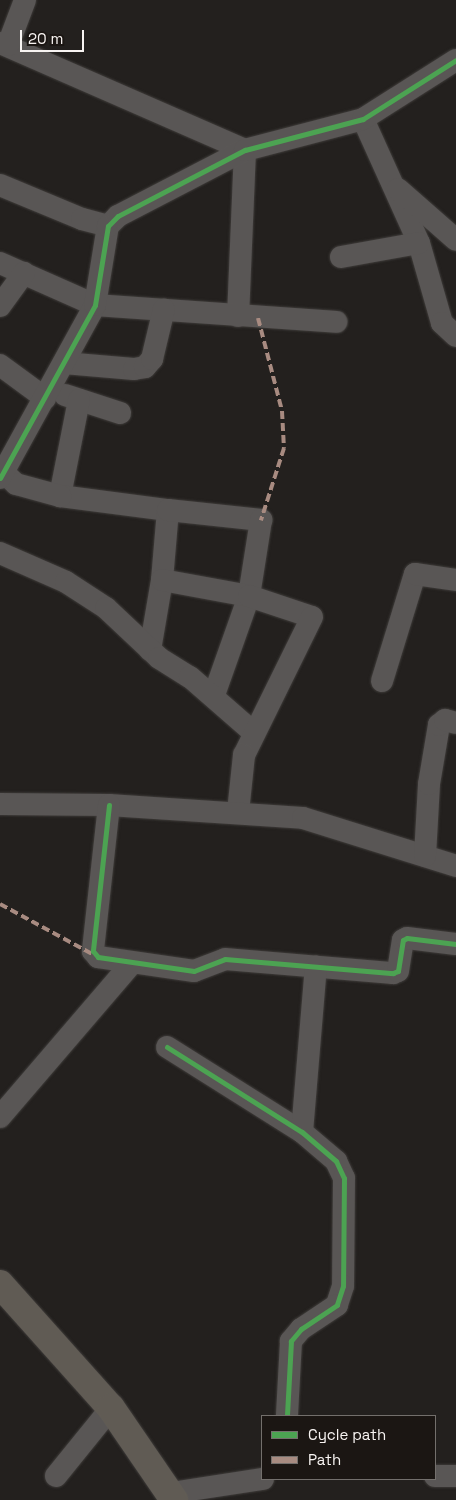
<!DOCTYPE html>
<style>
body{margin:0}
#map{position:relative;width:456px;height:1500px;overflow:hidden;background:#23201e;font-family:"Space Grotesk",sans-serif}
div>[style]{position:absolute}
.roads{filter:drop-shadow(0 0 1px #3f3c3a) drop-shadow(0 0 1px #3f3c3a)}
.minor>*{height:22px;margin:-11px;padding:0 11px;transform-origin:11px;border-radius:11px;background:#595655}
.primary>*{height:28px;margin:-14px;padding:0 14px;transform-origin:14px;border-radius:14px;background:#605b54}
.quiet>*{height:4px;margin-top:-2px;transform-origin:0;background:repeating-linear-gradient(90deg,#a88b81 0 8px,transparent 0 12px)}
.cycleway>*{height:5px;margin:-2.5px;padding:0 2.5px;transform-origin:2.5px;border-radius:2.5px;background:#4ca352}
span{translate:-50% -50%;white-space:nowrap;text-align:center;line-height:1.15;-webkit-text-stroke:4px #1b1613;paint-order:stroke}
.legend{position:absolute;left:261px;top:1415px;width:175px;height:65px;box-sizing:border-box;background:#1b1613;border:1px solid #736f6c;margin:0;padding:6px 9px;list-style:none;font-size:15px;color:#f8f4f2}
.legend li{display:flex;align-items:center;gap:10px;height:25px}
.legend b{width:25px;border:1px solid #736f6c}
.scale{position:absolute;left:20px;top:30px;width:64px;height:22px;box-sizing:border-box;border:2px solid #f8f4f2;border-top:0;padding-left:6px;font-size:15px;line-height:18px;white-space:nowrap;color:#f8f4f2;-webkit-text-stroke:4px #1b1613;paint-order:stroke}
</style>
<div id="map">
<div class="roads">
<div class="minor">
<i style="left:0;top:43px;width:267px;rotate:23.6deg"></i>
<i style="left:245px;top:150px;width:166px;rotate:92.4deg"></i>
<i style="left:8px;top:45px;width:48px;rotate:-69.3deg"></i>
<i style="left:363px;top:119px;width:136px;rotate:65.7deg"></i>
<i style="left:419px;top:243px;width:83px;rotate:74deg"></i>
<i style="left:442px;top:323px;width:19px;rotate:43deg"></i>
<i style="left:0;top:185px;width:89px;rotate:22.5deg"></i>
<i style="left:82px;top:219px;width:27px;rotate:15deg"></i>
<i style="left:398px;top:189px;width:77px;rotate:41.3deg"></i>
<i style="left:341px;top:257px;width:79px;rotate:-10.2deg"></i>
<i style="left:0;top:263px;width:104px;rotate:23.9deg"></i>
<i style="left:95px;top:305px;width:242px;rotate:4deg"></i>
<i style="left:0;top:306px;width:41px;rotate:-54deg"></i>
<i style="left:64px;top:363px;width:70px;rotate:4.9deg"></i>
<i style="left:134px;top:369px;width:11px;rotate:-10deg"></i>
<i style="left:145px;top:367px;width:11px;rotate:-49deg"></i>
<i style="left:152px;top:359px;width:51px;rotate:-76.5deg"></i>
<i style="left:0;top:365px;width:56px;rotate:36.3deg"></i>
<i style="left:65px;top:395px;width:58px;rotate:18.1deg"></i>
<i style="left:79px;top:400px;width:98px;rotate:101.2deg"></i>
<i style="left:60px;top:496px;width:109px;rotate:7.4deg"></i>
<i style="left:168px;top:510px;width:70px;rotate:94.9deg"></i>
<i style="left:162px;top:580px;width:71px;rotate:99.7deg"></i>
<i style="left:3px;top:472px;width:18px;rotate:43deg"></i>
<i style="left:16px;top:484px;width:46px;rotate:15.3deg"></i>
<i style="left:0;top:478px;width:197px;rotate:-61.2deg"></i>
<i style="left:95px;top:305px;width:80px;rotate:-80.7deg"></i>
<i style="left:108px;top:226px;width:14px;rotate:-45deg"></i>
<i style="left:118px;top:216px;width:143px;rotate:-27.5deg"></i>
<i style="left:245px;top:150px;width:122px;rotate:-14.7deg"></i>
<i style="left:363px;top:119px;width:110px;rotate:-32.4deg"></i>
<i style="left:168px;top:510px;width:94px;rotate:6.1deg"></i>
<i style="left:261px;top:520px;width:77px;rotate:99deg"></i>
<i style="left:249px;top:596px;width:105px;rotate:109.5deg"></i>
<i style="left:0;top:553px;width:72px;rotate:23.7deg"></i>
<i style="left:66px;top:582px;width:48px;rotate:33deg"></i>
<i style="left:106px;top:608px;width:73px;rotate:43.3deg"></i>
<i style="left:159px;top:658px;width:36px;rotate:32deg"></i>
<i style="left:190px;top:677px;width:84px;rotate:41.1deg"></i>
<i style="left:162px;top:580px;width:88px;rotate:10.4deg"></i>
<i style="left:249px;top:596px;width:66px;rotate:18.4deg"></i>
<i style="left:312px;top:617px;width:154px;rotate:116.2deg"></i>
<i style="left:244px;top:755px;width:57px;rotate:96deg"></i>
<i style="left:382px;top:681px;width:112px;rotate:-72.9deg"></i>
<i style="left:415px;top:574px;width:41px;rotate:8.3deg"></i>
<i style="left:0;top:804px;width:109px;rotate:0.5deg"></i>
<i style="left:109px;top:805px;width:194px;rotate:3.8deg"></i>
<i style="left:303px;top:818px;width:160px;rotate:17.4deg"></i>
<i style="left:109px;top:805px;width:147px;rotate:96.3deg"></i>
<i style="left:93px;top:951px;width:8px;rotate:50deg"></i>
<i style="left:98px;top:957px;width:97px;rotate:8.3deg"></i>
<i style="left:194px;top:971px;width:33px;rotate:-21deg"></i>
<i style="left:225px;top:959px;width:169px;rotate:4.8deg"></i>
<i style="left:393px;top:973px;width:5px;rotate:-22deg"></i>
<i style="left:398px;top:971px;width:31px;rotate:-81deg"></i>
<i style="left:403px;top:940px;width:4px;rotate:-27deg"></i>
<i style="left:407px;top:938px;width:49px;rotate:7deg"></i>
<i style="left:425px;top:856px;width:72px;rotate:-86.8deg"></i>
<i style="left:429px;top:784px;width:60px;rotate:-80.4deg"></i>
<i style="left:439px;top:725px;width:8px;rotate:-40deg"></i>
<i style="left:445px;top:720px;width:11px;rotate:15deg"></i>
<i style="left:167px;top:1047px;width:160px;rotate:32.2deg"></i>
<i style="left:302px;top:1132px;width:45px;rotate:40.5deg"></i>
<i style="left:336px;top:1161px;width:19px;rotate:65deg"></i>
<i style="left:344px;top:1178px;width:108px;rotate:90.5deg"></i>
<i style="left:343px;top:1286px;width:20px;rotate:108deg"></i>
<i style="left:337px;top:1305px;width:43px;rotate:146.3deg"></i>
<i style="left:301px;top:1329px;width:16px;rotate:130deg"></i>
<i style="left:291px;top:1341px;width:75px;rotate:93.1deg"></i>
<i style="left:0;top:1117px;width:203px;rotate:-49.4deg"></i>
<i style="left:302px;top:1132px;width:166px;rotate:-85.2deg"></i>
<i style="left:56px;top:1476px;width:87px;rotate:-51deg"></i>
<i style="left:435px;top:1476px;width:21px"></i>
<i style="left:171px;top:1493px;width:93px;rotate:-8.7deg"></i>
</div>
<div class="primary">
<i style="left:0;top:1284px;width:166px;rotate:48.2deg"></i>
<i style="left:111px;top:1408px;width:112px;rotate:55.6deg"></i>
</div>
</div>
<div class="quiet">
<i style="left:258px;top:318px;width:96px;rotate:75.5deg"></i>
<i style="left:282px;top:411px;width:37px;rotate:87deg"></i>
<i style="left:284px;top:448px;width:76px;rotate:107.7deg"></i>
<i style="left:0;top:904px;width:107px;rotate:28.5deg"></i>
</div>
<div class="cycleway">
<i style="left:0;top:478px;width:197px;rotate:-61.2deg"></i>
<i style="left:95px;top:305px;width:80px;rotate:-80.7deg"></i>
<i style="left:108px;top:226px;width:14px;rotate:-45deg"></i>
<i style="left:118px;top:216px;width:143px;rotate:-27.5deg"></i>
<i style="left:245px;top:150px;width:122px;rotate:-14.7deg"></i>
<i style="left:363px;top:119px;width:110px;rotate:-32.4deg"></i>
<i style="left:109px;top:805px;width:147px;rotate:96.3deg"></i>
<i style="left:93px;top:951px;width:8px;rotate:50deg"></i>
<i style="left:98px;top:957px;width:97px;rotate:8.3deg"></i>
<i style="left:194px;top:971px;width:33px;rotate:-21deg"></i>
<i style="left:225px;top:959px;width:169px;rotate:4.8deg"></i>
<i style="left:393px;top:973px;width:5px;rotate:-22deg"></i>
<i style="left:398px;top:971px;width:31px;rotate:-81deg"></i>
<i style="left:403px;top:940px;width:4px;rotate:-27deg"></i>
<i style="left:407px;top:938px;width:49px;rotate:7deg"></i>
<i style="left:167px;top:1047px;width:160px;rotate:32.2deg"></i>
<i style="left:302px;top:1132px;width:45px;rotate:40.5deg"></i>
<i style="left:336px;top:1161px;width:19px;rotate:65deg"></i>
<i style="left:344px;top:1178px;width:108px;rotate:90.5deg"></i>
<i style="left:343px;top:1286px;width:20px;rotate:108deg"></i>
<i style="left:337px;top:1305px;width:43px;rotate:146.3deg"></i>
<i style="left:301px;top:1329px;width:16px;rotate:130deg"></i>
<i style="left:291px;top:1341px;width:75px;rotate:93.1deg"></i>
</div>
<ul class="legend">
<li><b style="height:6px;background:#4ca352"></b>Cycle path</li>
<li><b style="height:6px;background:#a88b81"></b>Path</li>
</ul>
<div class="scale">20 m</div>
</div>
